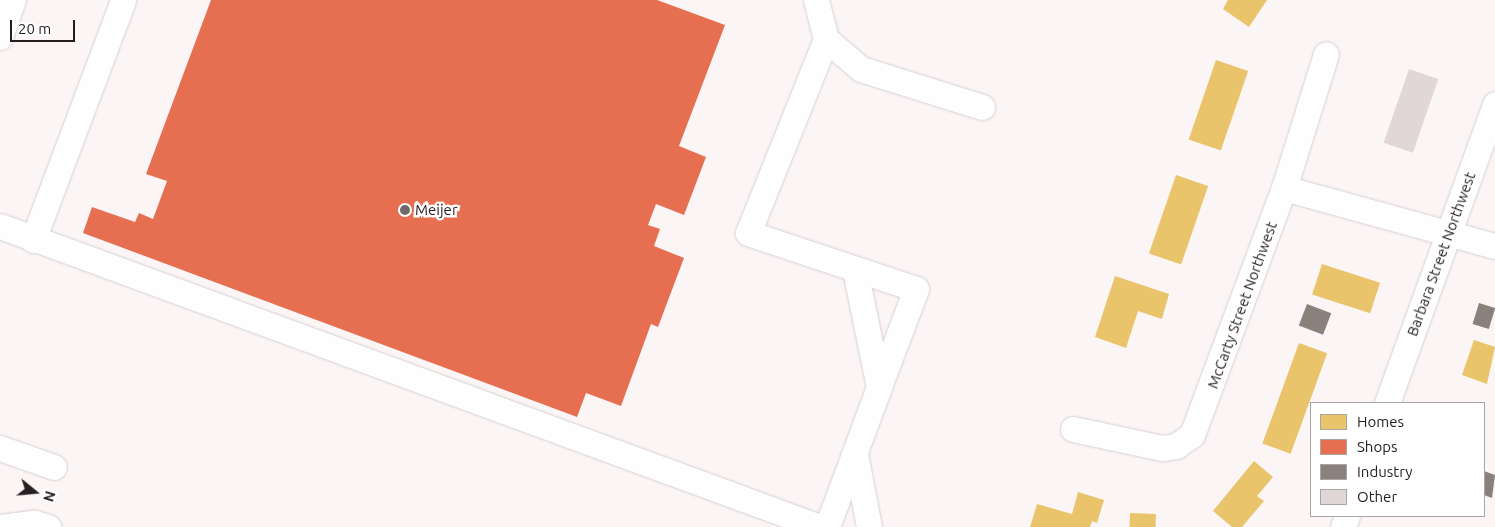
<!DOCTYPE html>
<style>
body{margin:0}
#map{position:relative;width:1495px;height:527px;overflow:hidden;background:#fbf5f6;font-family:Ubuntu,sans-serif}
div>[style]{position:absolute}
.homes>*{inset:0;background:#e9c46a;transform-origin:0 0}
.shops>*{inset:0;background:#e76f51}
.industry>*{inset:0;background:#8a817c;transform-origin:0 0}
.building>*{inset:0;background:#e2d7d8;transform-origin:0 0}
.roads{filter:drop-shadow(0 0 1px #d7d0d1) drop-shadow(0 0 1px #d7d0d1)}
.minor>*{height:25px;margin:-12.5px;padding:0 12.5px;transform-origin:12.5px;border-radius:12.5px;background:#fefefe}
.dots>*{width:14px;height:14px;translate:-50% -50%;box-sizing:border-box;border:2px solid #fff;border-radius:50%}
span{translate:-50% -50%;white-space:nowrap;text-align:center;line-height:1.15;-webkit-text-stroke:5px #fff;paint-order:stroke}
.poi-label{font-size:15px;color:#251d1e}
.left{translate:0 -50%;text-align:left}
.street-label{font-size:15px;color:#251d1e}
.legend{position:absolute;left:1310px;top:402px;width:175px;height:115px;box-sizing:border-box;background:#fff;border:1px solid #a8a5a5;margin:0;padding:6px 9px;list-style:none;font-size:15px;color:#251d1e}
.legend li{display:flex;align-items:center;gap:10px;height:25px}
.legend b{width:25px;border:1px solid #a8a5a5}
.north{position:absolute;left:10px;top:467px;width:50px;height:50px;-webkit-text-stroke:4px #fff;paint-order:stroke;rotate:107deg;font-size:14px;font-weight:700;line-height:20px;text-align:center;color:#251d1e}
.north::after{content:'';display:block;margin:auto;width:18px;height:22px;background:#251d1e;clip-path:polygon(50% 0,100% 100%,50% 72%,0 100%)}
.scale{position:absolute;left:10px;top:20px;width:65px;height:22px;box-sizing:border-box;border:2px solid #251d1e;border-top:0;padding-left:6px;font-size:15px;line-height:18px;white-space:nowrap;color:#251d1e;-webkit-text-stroke:4px #fff;paint-order:stroke}
</style>
<div id="map">
<div class="homes">
<i style="clip-path:polygon(1228px 0,1267px 0,1249px 27px,1223px 9px)"></i>
<i style="left:1216px;top:60px;width:34px;height:84px;rotate:19deg"></i>
<i style="left:1176px;top:175px;width:34px;height:83px;rotate:19deg"></i>
<i style="left:1322px;top:264px;width:61px;height:32px;rotate:18deg"></i>
<i style="clip-path:polygon(1115px 276px,1169px 294px,1162px 319px,1138px 311px,1126px 348px,1095px 337px)"></i>
<i style="clip-path:polygon(1474px 340px,1495px 347px,1487px 384px,1462px 375px)"></i>
<i style="left:1299px;top:343px;width:30px;height:107px;rotate:20deg"></i>
<i style="clip-path:polygon(1254px 461px,1273px 477px,1257px 496px,1264px 501px,1242px 527px,1232px 527px,1213px 511px)"></i>
<i style="clip-path:polygon(1078px 492px,1104px 500px,1097px 523px,1092px 521px,1090px 527px,1030px 527px,1037px 504px,1072px 514px)"></i>
<i style="left:1130px;top:513px;width:26px;height:14px;rotate:2deg"></i>
</div>
<div class="shops">
<i style="clip-path:polygon(211px 0,657px 0,725px 25px,679px 146px,706px 157px,684px 215px,656px 204px,648px 225px,660px 229px,654px 246px,684px 258px,658px 327px,651px 324px,621px 406px,586px 393px,577px 417px,83px 233px,92px 207px,135px 222px,139px 213px,153px 219px,167px 181px,146px 174px)"></i>
</div>
<div class="industry">
<i style="left:1479px;top:303px;width:17px;height:22px;rotate:17deg"></i>
<i style="left:1307px;top:304px;width:26px;height:23px;rotate:21deg"></i>
<i style="clip-path:polygon(1484px 471px,1495px 475px,1492px 498px,1484px 495px)"></i>
</div>
<div class="building">
<i style="left:1409px;top:69px;width:31px;height:78px;rotate:19deg"></i>
</div>
<div class="roads">
<div class="minor">
<i style="left:816px;top:0;width:40px;rotate:75.6deg"></i>
<i style="left:826px;top:39px;width:209px;rotate:111.9deg"></i>
<i style="left:748px;top:233px;width:177px;rotate:18.4deg"></i>
<i style="left:916px;top:289px;width:105px;rotate:110.7deg"></i>
<i style="left:0;top:37px;width:39px;rotate:-71deg"></i>
<i style="left:826px;top:39px;width:46px;rotate:40.6deg"></i>
<i style="left:861px;top:69px;width:127px;rotate:17.4deg"></i>
<i style="left:1284px;top:188px;width:219px;rotate:15.4deg"></i>
<i style="left:0;top:226px;width:873px;rotate:20.16deg"></i>
<i style="left:33px;top:240px;width:256px;rotate:-69.4deg"></i>
<i style="left:1387px;top:403px;width:318px;rotate:-70.1deg"></i>
<i style="left:1073px;top:429px;width:91px;rotate:12.1deg"></i>
<i style="left:1162px;top:448px;width:14px;rotate:-8deg"></i>
<i style="left:1176px;top:446px;width:19px;rotate:-35deg"></i>
<i style="left:1192px;top:435px;width:264px;rotate:-69.6deg"></i>
<i style="left:1284px;top:188px;width:140px;rotate:-72.6deg"></i>
<i style="left:0;top:448px;width:57px;rotate:19.4deg"></i>
<i style="left:855px;top:454px;width:74px;rotate:79.1deg"></i>
<i style="left:0;top:527px;width:35px;rotate:-7deg"></i>
<i style="left:35px;top:523px;width:14px;rotate:17deg"></i>
<i style="left:827px;top:527px;width:149px;rotate:-69.6deg"></i>
<i style="left:879px;top:387px;width:119px;rotate:-101.6deg"></i>
<i style="left:1343px;top:527px;width:12px;rotate:-70deg"></i>
</div>
</div>
<div class="dots">
<i style="left:405px;top:210px;background:#70696a"></i>
</div>
<div class="poi-label">
<span class="left" style="left:415px;top:210px">Meijer</span>
</div>
<div class="street-label">
<span style="left:1441px;top:254px;rotate:-70deg">Barbara Street Northwest</span>
<span style="left:1242px;top:305px;rotate:-70deg">McCarty Street Northwest</span>
</div>
<ul class="legend">
<li><b style="height:14px;background:#e9c46a"></b>Homes</li>
<li><b style="height:14px;background:#e76f51"></b>Shops</li>
<li><b style="height:14px;background:#8a817c"></b>Industry</li>
<li><b style="height:14px;background:#e2d7d8"></b>Other</li>
</ul>
<div class="north">N</div>
<div class="scale">20 m</div>
</div>
